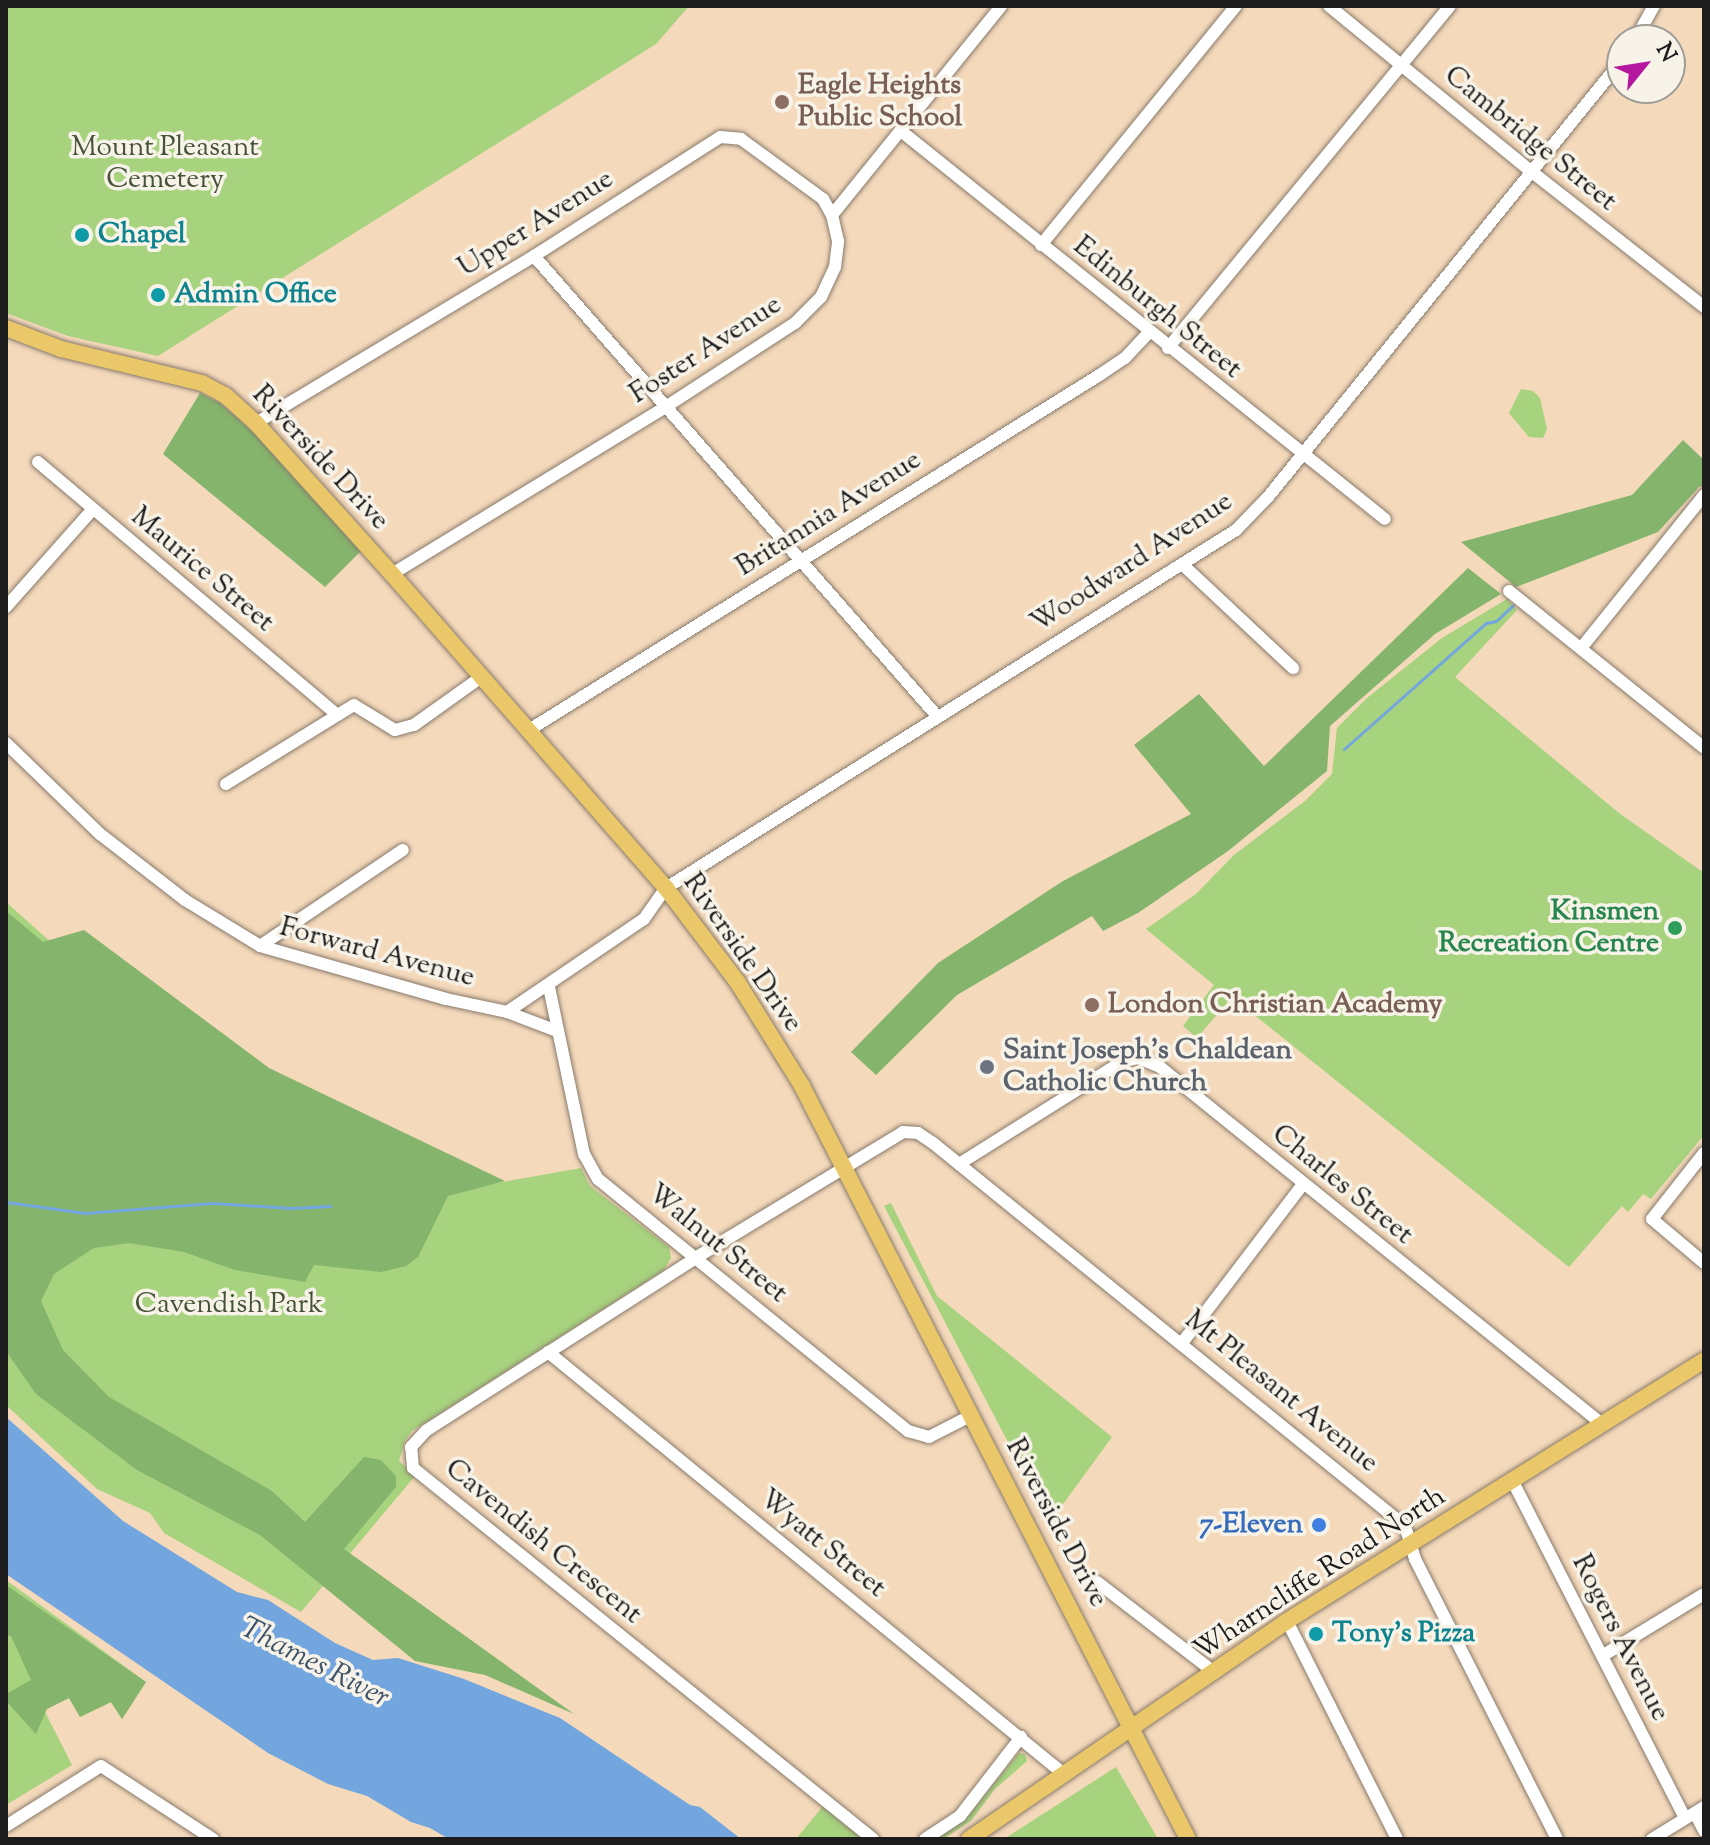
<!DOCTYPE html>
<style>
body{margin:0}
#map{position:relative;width:1710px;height:1845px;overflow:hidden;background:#f4d9bb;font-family:"Sorts Mill Goudy",serif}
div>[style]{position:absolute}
.green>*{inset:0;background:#a7d27e}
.forest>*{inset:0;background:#85b46d}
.water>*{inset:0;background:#73a5de}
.stream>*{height:3px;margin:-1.5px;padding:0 1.5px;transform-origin:1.5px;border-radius:1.5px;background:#73a5de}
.roads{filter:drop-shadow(0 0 2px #887a6c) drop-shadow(0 0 2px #887a6c)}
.minor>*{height:12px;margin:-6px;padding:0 6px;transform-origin:6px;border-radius:6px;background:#fff}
.major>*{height:16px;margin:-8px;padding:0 8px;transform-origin:8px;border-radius:8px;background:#eac769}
.dots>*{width:22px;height:22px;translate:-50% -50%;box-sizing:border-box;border:4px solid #f7f3e8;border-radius:50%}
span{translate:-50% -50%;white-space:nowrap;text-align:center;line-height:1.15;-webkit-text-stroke:7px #f7f3e8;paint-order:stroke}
.education-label{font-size:28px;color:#785e54;font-weight:700}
.left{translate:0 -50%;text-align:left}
.street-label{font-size:28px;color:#1c1c1c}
.park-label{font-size:28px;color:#465339}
.culture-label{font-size:28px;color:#0d838f;font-weight:700}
.leisure-label{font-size:28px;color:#27864d;font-weight:700}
.right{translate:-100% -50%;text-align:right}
.worship-label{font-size:28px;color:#5b616d;font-weight:700}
.shop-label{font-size:28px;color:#366cbe;font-weight:700}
.water-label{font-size:30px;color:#3f536a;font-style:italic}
.frame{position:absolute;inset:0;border:8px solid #1c1c1c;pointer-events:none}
.north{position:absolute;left:1606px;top:24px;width:80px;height:80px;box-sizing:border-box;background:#f7f3e8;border:2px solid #9f9d96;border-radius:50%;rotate:60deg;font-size:22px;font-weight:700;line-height:32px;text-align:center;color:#1c1c1c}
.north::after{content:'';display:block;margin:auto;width:28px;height:36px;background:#b5179e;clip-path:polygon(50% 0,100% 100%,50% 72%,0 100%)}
</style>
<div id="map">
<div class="green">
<i style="clip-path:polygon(6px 6px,689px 6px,656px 44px,158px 356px,68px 336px,6px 313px)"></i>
<i style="clip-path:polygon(1521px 389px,1533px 391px,1540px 398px,1547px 429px,1543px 438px,1529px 437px,1509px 413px)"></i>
<i style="clip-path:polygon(1507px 599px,1517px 610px,1455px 677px,1619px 813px,1704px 873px,1704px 1135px,1651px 1199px,1643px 1194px,1628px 1212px,1622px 1206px,1569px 1267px,1232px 997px,1197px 1038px,1183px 1026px,1214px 985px,1146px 929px,1196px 894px,1234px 855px,1305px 801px,1332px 774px,1337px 728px,1367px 698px,1442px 638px)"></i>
<i style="clip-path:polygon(6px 902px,45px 937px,164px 1026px,486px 1185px,581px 1168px,590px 1186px,669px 1247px,671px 1258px,664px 1270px,412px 1431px,405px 1441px,399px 1461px,415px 1476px,301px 1612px,164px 1533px,150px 1513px,97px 1489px,6px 1405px)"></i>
<i style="clip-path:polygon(891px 1203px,937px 1296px,1112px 1437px,1050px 1522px,884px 1206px)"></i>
<i style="clip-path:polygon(6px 1580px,146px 1682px,122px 1719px,111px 1702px,80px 1717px,69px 1698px,44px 1710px,72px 1765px,6px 1805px)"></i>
<i style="clip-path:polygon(1019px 1753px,1025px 1754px,1027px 1761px,995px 1789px,971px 1821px,943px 1839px,936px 1839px,965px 1820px)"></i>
<i style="clip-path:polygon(1116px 1767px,1158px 1839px,1004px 1839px)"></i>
<i style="clip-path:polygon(823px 1806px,863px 1839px,796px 1839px)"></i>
</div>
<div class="forest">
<i style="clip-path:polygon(200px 393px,220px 403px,255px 434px,361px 551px,325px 587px,163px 454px)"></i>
<i style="clip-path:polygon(1683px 440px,1704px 460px,1704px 486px,1699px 487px,1658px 532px,1516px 587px,1461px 542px,1632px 495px)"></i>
<i style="clip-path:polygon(1468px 568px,1501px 594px,1435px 634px,1330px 726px,1327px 771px,1228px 851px,1138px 913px,1103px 931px,1092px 916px,957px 995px,876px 1075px,851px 1052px,938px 963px,1063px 881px,1191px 814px,1134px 745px,1199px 694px,1264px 766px)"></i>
<i style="clip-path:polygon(6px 911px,43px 942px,84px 930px,269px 1068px,505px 1181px,448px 1196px,418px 1257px,406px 1266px,381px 1272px,314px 1265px,305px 1282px,235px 1270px,184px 1252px,129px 1243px,94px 1248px,54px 1274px,41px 1301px,63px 1350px,109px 1397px,272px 1491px,305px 1522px,364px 1457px,381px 1460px,396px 1476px,396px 1487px,344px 1549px,574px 1714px,485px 1675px,415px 1661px,260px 1535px,137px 1470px,36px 1394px,6px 1351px)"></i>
<i style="clip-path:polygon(6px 1585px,146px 1682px,122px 1719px,111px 1702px,80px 1717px,69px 1698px,47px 1709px,36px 1734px,6px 1701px,6px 1694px,31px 1680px,11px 1636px,6px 1635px)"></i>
</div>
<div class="water">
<i style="clip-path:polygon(6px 1417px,123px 1521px,237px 1592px,268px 1600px,335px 1643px,373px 1660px,398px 1658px,464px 1679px,560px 1718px,690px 1805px,700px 1807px,741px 1839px,449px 1839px,430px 1828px,411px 1822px,367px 1796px,328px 1784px,268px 1753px,6px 1574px)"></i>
</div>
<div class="stream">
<i style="left:1344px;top:749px;width:190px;rotate:-41.6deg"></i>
<i style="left:1486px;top:623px;width:10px;rotate:-11deg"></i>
<i style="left:1496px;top:621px;width:23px;rotate:-43deg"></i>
<i style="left:6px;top:1202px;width:80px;rotate:7.9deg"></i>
<i style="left:85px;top:1213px;width:128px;rotate:-4.5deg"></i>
<i style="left:213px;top:1203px;width:78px;rotate:3.7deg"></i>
<i style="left:291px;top:1208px;width:39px;rotate:-3deg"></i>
</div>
<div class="roads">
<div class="minor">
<i style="left:1329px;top:6px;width:262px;rotate:39.3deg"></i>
<i style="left:1532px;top:172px;width:219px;rotate:38.1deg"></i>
<i style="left:1635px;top:40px;width:39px;rotate:-61deg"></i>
<i style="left:901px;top:131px;width:620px;rotate:38.72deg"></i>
<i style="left:1041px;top:245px;width:308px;rotate:-50.8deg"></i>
<i style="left:534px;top:256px;width:612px;rotate:48.78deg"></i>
<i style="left:1168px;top:348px;width:443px;rotate:-50.5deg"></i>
<i style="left:256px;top:423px;width:324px;rotate:-31deg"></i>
<i style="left:534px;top:256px;width:221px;rotate:-32.6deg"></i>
<i style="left:720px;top:137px;width:21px;rotate:5deg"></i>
<i style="left:741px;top:139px;width:102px;rotate:36.2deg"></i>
<i style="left:823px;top:199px;width:18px;rotate:61deg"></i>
<i style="left:38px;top:462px;width:390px;rotate:40.2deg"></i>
<i style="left:1183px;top:565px;width:151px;rotate:43.1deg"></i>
<i style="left:392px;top:574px;width:322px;rotate:-31.4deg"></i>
<i style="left:667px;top:406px;width:153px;rotate:-33deg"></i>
<i style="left:795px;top:323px;width:37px;rotate:-45deg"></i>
<i style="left:821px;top:297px;width:33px;rotate:-65deg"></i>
<i style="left:835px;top:267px;width:26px;rotate:-83deg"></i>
<i style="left:838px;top:241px;width:27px;rotate:-103deg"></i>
<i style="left:832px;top:215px;width:269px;rotate:-51deg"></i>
<i style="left:1509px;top:591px;width:250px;rotate:38.8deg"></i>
<i style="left:6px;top:607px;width:131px;rotate:-48.4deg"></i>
<i style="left:1582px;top:647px;width:195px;rotate:-51.2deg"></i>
<i style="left:529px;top:730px;width:670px;rotate:-31.89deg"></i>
<i style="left:1098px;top:376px;width:32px;rotate:-34deg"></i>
<i style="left:1125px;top:358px;width:35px;rotate:-47deg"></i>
<i style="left:6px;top:743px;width:131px;rotate:44.1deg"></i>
<i style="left:100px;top:834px;width:108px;rotate:37.8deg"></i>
<i style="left:185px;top:900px;width:88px;rotate:31.5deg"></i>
<i style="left:260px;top:946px;width:193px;rotate:15.9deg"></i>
<i style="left:446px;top:999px;width:62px;rotate:12deg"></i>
<i style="left:507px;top:1012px;width:166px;rotate:-34.2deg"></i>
<i style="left:644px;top:919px;width:38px;rotate:-55deg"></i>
<i style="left:666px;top:888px;width:673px;rotate:-32.13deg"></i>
<i style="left:1236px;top:530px;width:46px;rotate:-45.9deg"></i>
<i style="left:1268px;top:497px;width:562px;rotate:-50.99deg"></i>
<i style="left:226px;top:784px;width:150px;rotate:-31.7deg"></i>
<i style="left:354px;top:705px;width:48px;rotate:31.4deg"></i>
<i style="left:395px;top:730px;width:20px;rotate:-15deg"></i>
<i style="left:414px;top:725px;width:82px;rotate:-35.6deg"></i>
<i style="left:260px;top:946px;width:172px;rotate:-33.9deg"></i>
<i style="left:549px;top:987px;width:171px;rotate:78.2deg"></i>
<i style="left:584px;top:1154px;width:29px;rotate:61deg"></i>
<i style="left:598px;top:1179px;width:400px;rotate:39.1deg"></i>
<i style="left:908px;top:1431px;width:22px;rotate:16deg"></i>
<i style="left:929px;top:1437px;width:46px;rotate:-27.1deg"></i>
<i style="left:507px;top:1012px;width:53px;rotate:20.8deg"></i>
<i style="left:1704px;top:1153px;width:84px;rotate:128.2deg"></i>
<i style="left:1652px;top:1219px;width:68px;rotate:40.2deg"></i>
<i style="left:959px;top:1164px;width:194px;rotate:-32.1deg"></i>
<i style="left:1123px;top:1061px;width:15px;rotate:-11deg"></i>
<i style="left:1138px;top:1058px;width:24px;rotate:22deg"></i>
<i style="left:1160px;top:1067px;width:568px;rotate:38.93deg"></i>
<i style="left:1182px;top:1343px;width:200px;rotate:-52.7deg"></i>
<i style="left:548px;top:1352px;width:668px;rotate:39.29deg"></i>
<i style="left:1512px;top:1480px;width:380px;rotate:62.9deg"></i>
<i style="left:1097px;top:1582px;width:149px;rotate:37.6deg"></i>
<i style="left:1287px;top:1621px;width:244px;rotate:63.2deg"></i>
<i style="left:1602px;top:1656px;width:119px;rotate:-31.3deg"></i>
<i style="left:1695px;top:1813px;width:20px;rotate:63deg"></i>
<i style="left:6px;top:1826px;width:112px;rotate:-32.3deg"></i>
<i style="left:101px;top:1766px;width:134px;rotate:33.1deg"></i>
<i style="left:873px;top:1839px;width:591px;rotate:-141.11deg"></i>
<i style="left:413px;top:1468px;width:21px;rotate:-95deg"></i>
<i style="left:411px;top:1447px;width:23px;rotate:-47deg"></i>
<i style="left:427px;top:1430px;width:321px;rotate:-32.6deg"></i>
<i style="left:697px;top:1257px;width:241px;rotate:-31.2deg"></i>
<i style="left:903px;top:1132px;width:15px;rotate:4deg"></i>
<i style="left:918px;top:1133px;width:18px;rotate:34deg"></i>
<i style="left:933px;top:1143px;width:608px;rotate:39.06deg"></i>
<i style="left:1405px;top:1526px;width:34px;rotate:73deg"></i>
<i style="left:1415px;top:1559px;width:314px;rotate:63.1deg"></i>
<i style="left:925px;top:1839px;width:42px;rotate:-33.3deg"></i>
<i style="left:960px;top:1816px;width:100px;rotate:-52.3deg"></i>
<i style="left:1652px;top:1839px;width:61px;rotate:-31.6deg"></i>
</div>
<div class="major">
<i style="left:6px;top:328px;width:59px;rotate:20.9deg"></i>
<i style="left:61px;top:349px;width:145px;rotate:13.6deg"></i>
<i style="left:202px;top:383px;width:26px;rotate:28deg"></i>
<i style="left:225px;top:395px;width:42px;rotate:42.1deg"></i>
<i style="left:256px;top:423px;width:203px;rotate:48deg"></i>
<i style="left:392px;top:574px;width:417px;rotate:48.9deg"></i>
<i style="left:666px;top:888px;width:119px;rotate:52.8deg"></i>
<i style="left:738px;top:983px;width:121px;rotate:58.1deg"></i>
<i style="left:802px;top:1086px;width:846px;rotate:62.86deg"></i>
<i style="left:969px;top:1839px;width:386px;rotate:-34.4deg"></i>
<i style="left:1287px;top:1621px;width:492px;rotate:-32deg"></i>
</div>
</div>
<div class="dots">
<i style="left:782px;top:102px;background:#8d6e63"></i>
<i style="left:82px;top:235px;background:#0f9aa8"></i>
<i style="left:158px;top:295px;background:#0f9aa8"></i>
<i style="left:1675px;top:928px;background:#2e9e5b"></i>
<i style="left:1092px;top:1005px;background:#8d6e63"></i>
<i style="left:987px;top:1067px;background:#6b7280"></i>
<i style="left:1319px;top:1525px;background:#3f7fe0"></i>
<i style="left:1316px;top:1634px;background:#0f9aa8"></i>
</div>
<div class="education-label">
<span class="left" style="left:798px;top:102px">Eagle Heights<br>Public School</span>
<span class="left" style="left:1108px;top:1005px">London Christian Academy</span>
</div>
<div class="street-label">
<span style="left:1530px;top:139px;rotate:39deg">Cambridge Street</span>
<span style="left:536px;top:224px;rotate:-32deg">Upper Avenue</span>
<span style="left:1157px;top:308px;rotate:39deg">Edinburgh Street</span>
<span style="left:706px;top:350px;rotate:-33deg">Foster Avenue</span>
<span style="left:320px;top:458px;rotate:47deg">Riverside Drive</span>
<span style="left:829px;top:514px;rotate:-32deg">Britannia Avenue</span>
<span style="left:1132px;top:563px;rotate:-33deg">Woodward Avenue</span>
<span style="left:202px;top:570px;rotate:40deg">Maurice Street</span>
<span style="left:377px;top:953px;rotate:15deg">Forward Avenue</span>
<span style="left:742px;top:953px;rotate:55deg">Riverside Drive</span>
<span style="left:1342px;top:1185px;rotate:39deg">Charles Street</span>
<span style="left:717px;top:1244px;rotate:39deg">Walnut Street</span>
<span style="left:1281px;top:1392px;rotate:39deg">Mt Pleasant Avenue</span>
<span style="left:1056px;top:1523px;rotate:62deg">Riverside Drive</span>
<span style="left:543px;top:1542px;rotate:39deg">Cavendish Crescent</span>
<span style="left:822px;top:1544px;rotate:39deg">Wyatt Street</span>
<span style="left:1320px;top:1574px;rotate:-33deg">Wharncliffe Road North</span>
<span style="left:1620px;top:1638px;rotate:63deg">Rogers Avenue</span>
</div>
<div class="park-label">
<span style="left:165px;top:164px">Mount Pleasant<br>Cemetery</span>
<span style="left:229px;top:1305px">Cavendish Park</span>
</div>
<div class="culture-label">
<span class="left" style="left:98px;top:235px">Chapel</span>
<span class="left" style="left:174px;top:295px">Admin Office</span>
<span class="left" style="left:1332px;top:1634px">Tony's Pizza</span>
</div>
<div class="leisure-label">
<span class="right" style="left:1659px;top:928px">Kinsmen<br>Recreation Centre</span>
</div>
<div class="worship-label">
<span class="left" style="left:1003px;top:1067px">Saint Joseph's Chaldean<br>Catholic Church</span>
</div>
<div class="shop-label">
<span class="right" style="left:1303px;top:1525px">7-Eleven</span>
</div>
<div class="water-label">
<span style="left:314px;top:1664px;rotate:27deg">Thames River</span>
</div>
<div class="frame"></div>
<div class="north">N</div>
</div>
